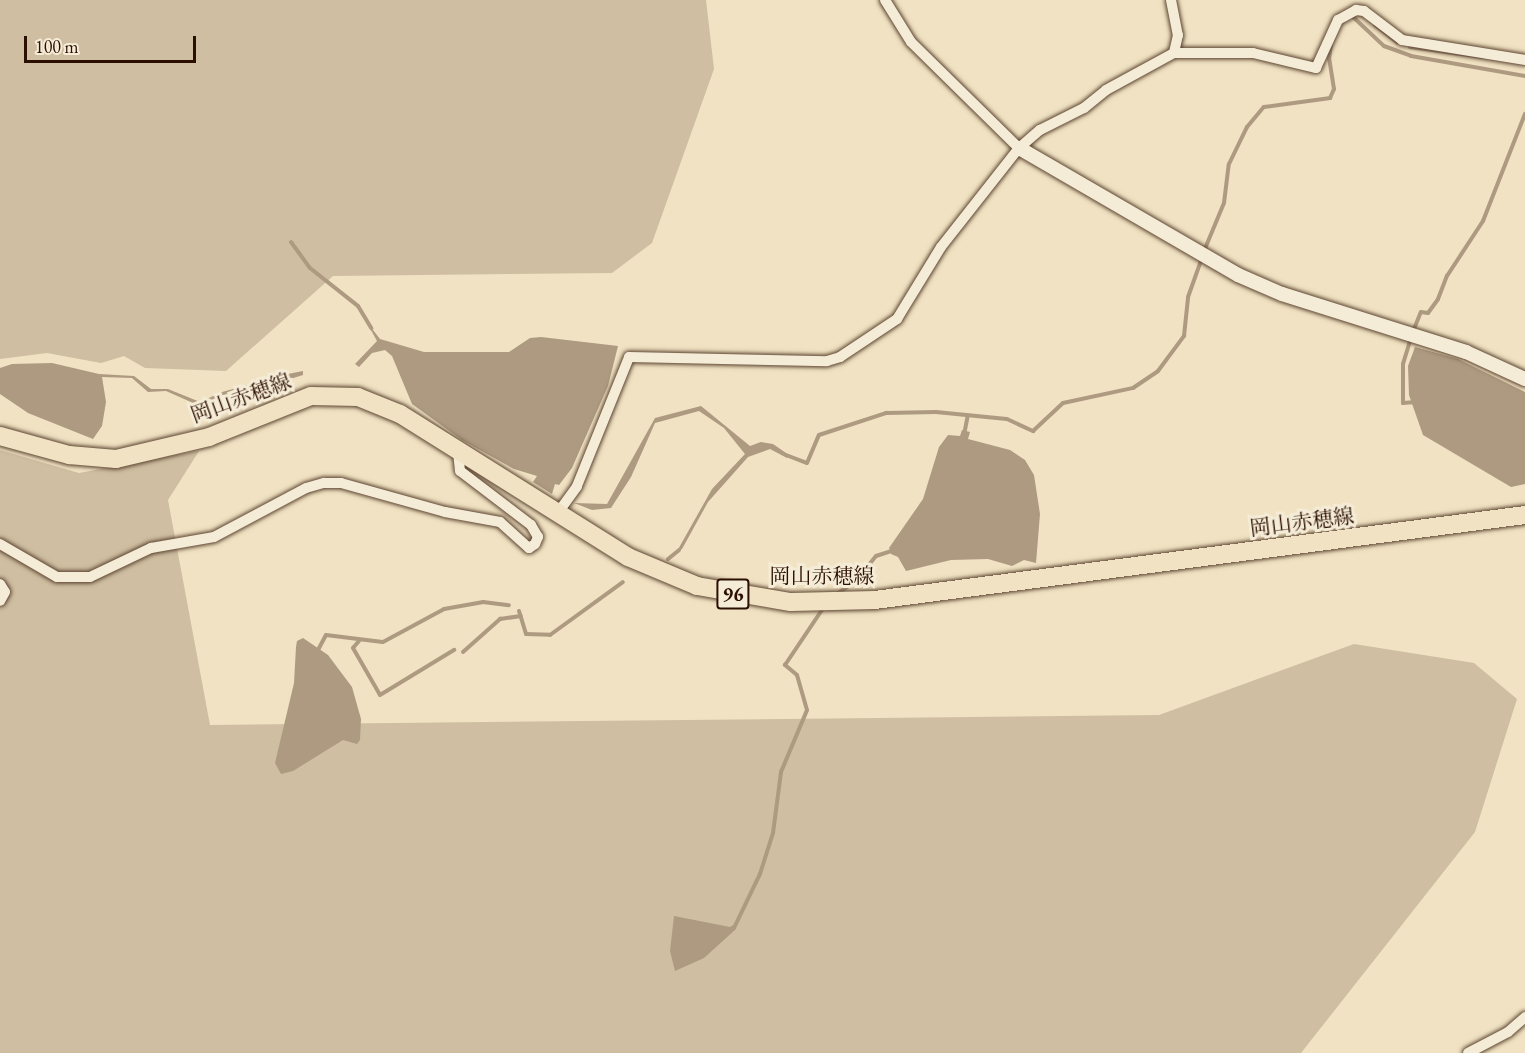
<!DOCTYPE html>
<meta charset="utf-8">
<style>
body{margin:0}
#map{position:relative;width:1525px;height:1053px;overflow:hidden;background:#f0e2c2;font-family:"EB Garamond","Noto Serif JP",serif}
div>[style]{position:absolute}
.green>*{inset:0;background:#cfbea1}
.water>*{inset:0;background:#ad9a80}
.stream>*{height:4px;margin:-2px;padding:0 2px;transform-origin:2px;border-radius:2px;background:#ad9a80}
.roads{filter:drop-shadow(0 0 2px #5c4431) drop-shadow(0 0 2px #5c4431)}
.minor>*{height:10px;margin:-5px;padding:0 5px;transform-origin:5px;border-radius:5px;background:#f5ecd7}
.tertiary>*{height:14px;margin:-7px;padding:0 7px;transform-origin:7px;border-radius:7px;background:#f5ecd7}
.primary>*{height:18px;margin:-9px;padding:0 9px;transform-origin:9px;border-radius:9px;background:#f0e2c2}
span{translate:-50% -50%;white-space:nowrap;text-align:center;line-height:1.15;-webkit-text-stroke:6px #f5ecd7;paint-order:stroke}
.shield-label span{padding:2px 4px;background:#f5ecd7;border:2px solid;border-radius:4px;-webkit-text-stroke-width:0}
.shield-label{font-size:20px;color:#2b0f01;font-weight:700}
.street-label{font-size:21px;color:#2b0f01}
.scale{position:absolute;left:24px;top:36px;width:172px;height:27px;box-sizing:border-box;border:3px solid #2b0f01;border-top:0;padding-left:8px;font-size:18px;line-height:21px;white-space:nowrap;color:#2b0f01;-webkit-text-stroke:4px #f5ecd7;paint-order:stroke}
</style>
<div id="map">
<div class="green">
<i style="clip-path:polygon(0 0,706px 0,714px 69px,652px 243px,612px 273px,333px 276px,226px 371px,145px 368px,124px 356px,101px 363px,47px 353px,0 359px)"></i>
<i style="clip-path:polygon(0 450px,79px 473px,199px 451px,168px 500px,210px 725px,1159px 715px,1354px 644px,1474px 663px,1517px 699px,1475px 832px,1301px 1053px,0 1053px)"></i>
</div>
<div class="water">
<i style="clip-path:polygon(366px 321px,380px 339px,424px 352px,509px 352px,530px 338px,541px 337px,618px 346px,608px 386px,582px 445px,572px 468px,559px 485px,555px 484px,552px 494px,533px 482px,537px 476px,514px 469px,462px 440px,412px 404px,392px 356px,385px 350px,372px 353px,359px 367px,355px 364px,377px 341px)"></i>
<i style="clip-path:polygon(1415px 347px,1458px 359px,1525px 392px,1525px 484px,1511px 487px,1423px 435px,1409px 395px,1408px 366px)"></i>
<i style="clip-path:polygon(52px 363px,99px 374px,134px 376px,151px 389px,168px 389px,200px 402px,222px 392px,288px 374px,303px 371px,303px 375px,242px 394px,223px 395px,200px 406px,166px 391px,148px 392px,132px 378px,102px 377px,106px 402px,102px 426px,93px 439px,28px 413px,0 394px,0 368px,12px 364px)"></i>
<i style="clip-path:polygon(701px 406px,750px 446px,761px 442px,773px 444px,789px 455px,787px 458px,770px 449px,748px 457px,708px 502px,682px 549px,676px 553px,712px 489px,745px 454px,724px 428px,699px 411px,655px 423px,631px 477px,611px 508px,592px 510px,574px 503px,607px 504px,655px 418px)"></i>
<i style="clip-path:polygon(962px 430px,970px 432px,968px 439px,1010px 450px,1025px 460px,1034px 475px,1040px 514px,1036px 563px,1024px 560px,1012px 566px,988px 559px,951px 560px,906px 571px,898px 557px,891px 554px,889px 548px,923px 499px,939px 447px,948px 435px,960px 436px)"></i>
<i style="clip-path:polygon(303px 638px,328px 655px,352px 687px,361px 719px,360px 740px,357px 744px,343px 740px,293px 771px,281px 774px,275px 763px,294px 683px,296px 647px,297px 641px)"></i>
<i style="clip-path:polygon(674px 916px,730px 927px,735px 924px,736px 929px,704px 958px,675px 971px,670px 951px)"></i>
</div>
<div class="stream">
<i style="left:1352px;top:16px;width:44px;rotate:43.2deg"></i>
<i style="left:1384px;top:46px;width:29px;rotate:20deg"></i>
<i style="left:1411px;top:56px;width:116px;rotate:10deg"></i>
<i style="left:1375px;top:25px;width:28px;rotate:38deg"></i>
<i style="left:1410px;top:47px;width:73px;rotate:7.9deg"></i>
<i style="left:291px;top:242px;width:32px;rotate:54deg"></i>
<i style="left:310px;top:268px;width:61px;rotate:38.4deg"></i>
<i style="left:358px;top:306px;width:26px;rotate:59deg"></i>
<i style="left:1204px;top:251px;width:52px;rotate:-67.4deg"></i>
<i style="left:1224px;top:203px;width:39px;rotate:-83deg"></i>
<i style="left:1229px;top:164px;width:41px;rotate:-64.1deg"></i>
<i style="left:1247px;top:127px;width:26px;rotate:-50deg"></i>
<i style="left:1264px;top:107px;width:67px;rotate:-7.8deg"></i>
<i style="left:1330px;top:98px;width:10px;rotate:-66deg"></i>
<i style="left:1334px;top:89px;width:30px;rotate:-99deg"></i>
<i style="left:1329px;top:59px;width:14px;rotate:-82deg"></i>
<i style="left:1414px;top:329px;width:18px;rotate:-68deg"></i>
<i style="left:1421px;top:312px;width:7px;rotate:8deg"></i>
<i style="left:1428px;top:313px;width:17px;rotate:-54deg"></i>
<i style="left:1438px;top:299px;width:25px;rotate:-69deg"></i>
<i style="left:1447px;top:276px;width:66px;rotate:-56.8deg"></i>
<i style="left:1483px;top:221px;width:115px;rotate:-68.6deg"></i>
<i style="left:1410px;top:341px;width:24px;rotate:107deg"></i>
<i style="left:1403px;top:364px;width:39px;rotate:90deg"></i>
<i style="left:1403px;top:403px;width:13px;rotate:-4deg"></i>
<i style="left:964px;top:435px;width:20px;rotate:-79deg"></i>
<i style="left:786px;top:455px;width:22px;rotate:21deg"></i>
<i style="left:807px;top:463px;width:30px;rotate:-67deg"></i>
<i style="left:819px;top:435px;width:71px;rotate:-18.2deg"></i>
<i style="left:886px;top:413px;width:50px;rotate:-1.1deg"></i>
<i style="left:936px;top:412px;width:71px;rotate:5.6deg"></i>
<i style="left:1007px;top:419px;width:29px;rotate:25deg"></i>
<i style="left:1033px;top:431px;width:41px;rotate:-43deg"></i>
<i style="left:1063px;top:403px;width:72px;rotate:-12.1deg"></i>
<i style="left:1133px;top:388px;width:30px;rotate:-34deg"></i>
<i style="left:1158px;top:371px;width:44px;rotate:-53.4deg"></i>
<i style="left:1184px;top:336px;width:39px;rotate:-84deg"></i>
<i style="left:1188px;top:297px;width:41px;rotate:-70.3deg"></i>
<i style="left:668px;top:559px;width:14px;rotate:-39deg"></i>
<i style="left:835px;top:595px;width:24px;rotate:-33deg"></i>
<i style="left:855px;top:582px;width:33px;rotate:-51deg"></i>
<i style="left:876px;top:556px;width:19px;rotate:-18deg"></i>
<i style="left:519px;top:611px;width:24px;rotate:73deg"></i>
<i style="left:526px;top:634px;width:24px;rotate:2deg"></i>
<i style="left:550px;top:635px;width:90px;rotate:-36deg"></i>
<i style="left:359px;top:641px;width:9px;rotate:131deg"></i>
<i style="left:353px;top:648px;width:54px;rotate:60.1deg"></i>
<i style="left:380px;top:695px;width:87px;rotate:-31.3deg"></i>
<i style="left:318px;top:650px;width:17px;rotate:-62deg"></i>
<i style="left:326px;top:635px;width:57px;rotate:7deg"></i>
<i style="left:383px;top:642px;width:69px;rotate:-28.4deg"></i>
<i style="left:444px;top:609px;width:40px;rotate:-10deg"></i>
<i style="left:483px;top:602px;width:26px;rotate:7deg"></i>
<i style="left:463px;top:652px;width:50px;rotate:-41.7deg"></i>
<i style="left:500px;top:619px;width:21px;rotate:-8deg"></i>
<i style="left:734px;top:928px;width:60px;rotate:-64.3deg"></i>
<i style="left:760px;top:874px;width:43px;rotate:-72.4deg"></i>
<i style="left:773px;top:833px;width:62px;rotate:-82.5deg"></i>
<i style="left:781px;top:772px;width:67px;rotate:-67.2deg"></i>
<i style="left:807px;top:710px;width:36px;rotate:-106deg"></i>
<i style="left:797px;top:675px;width:16px;rotate:-140deg"></i>
<i style="left:785px;top:665px;width:66px;rotate:-56.1deg"></i>
</div>
<div class="roads">
<div class="minor">
<i style="left:885px;top:0;width:49px;rotate:58.2deg"></i>
<i style="left:911px;top:42px;width:151px;rotate:44.5deg"></i>
<i style="left:1171px;top:0;width:36px;rotate:79deg"></i>
<i style="left:1178px;top:35px;width:18px;rotate:103deg"></i>
<i style="left:557px;top:514px;width:34px;rotate:-54deg"></i>
<i style="left:577px;top:486px;width:139px;rotate:-68deg"></i>
<i style="left:629px;top:357px;width:198px;rotate:1.2deg"></i>
<i style="left:827px;top:361px;width:14px;rotate:-17deg"></i>
<i style="left:840px;top:357px;width:69px;rotate:-33.7deg"></i>
<i style="left:897px;top:319px;width:84px;rotate:-58.6deg"></i>
<i style="left:941px;top:247px;width:126px;rotate:-51.8deg"></i>
<i style="left:1019px;top:148px;width:28px;rotate:-41deg"></i>
<i style="left:1040px;top:130px;width:49px;rotate:-26.6deg"></i>
<i style="left:1084px;top:108px;width:28px;rotate:-39deg"></i>
<i style="left:1106px;top:90px;width:77px;rotate:-28.6deg"></i>
<i style="left:1174px;top:53px;width:79px"></i>
<i style="left:1253px;top:53px;width:65px;rotate:13.4deg"></i>
<i style="left:1316px;top:68px;width:53px;rotate:-65.4deg"></i>
<i style="left:1338px;top:20px;width:21px;rotate:-29deg"></i>
<i style="left:1356px;top:10px;width:8px;rotate:7deg"></i>
<i style="left:1364px;top:11px;width:48px;rotate:37.3deg"></i>
<i style="left:1402px;top:40px;width:125px;rotate:9.2deg"></i>
<i style="left:0;top:544px;width:66px;rotate:30.1deg"></i>
<i style="left:57px;top:577px;width:33px"></i>
<i style="left:90px;top:577px;width:68px;rotate:-25.4deg"></i>
<i style="left:151px;top:548px;width:64px;rotate:-9.9deg"></i>
<i style="left:214px;top:537px;width:104px;rotate:-28deg"></i>
<i style="left:306px;top:488px;width:19px;rotate:-16deg"></i>
<i style="left:324px;top:483px;width:17px"></i>
<i style="left:341px;top:483px;width:108px;rotate:15.6deg"></i>
<i style="left:445px;top:512px;width:56px;rotate:10.3deg"></i>
<i style="left:500px;top:522px;width:39px;rotate:42deg"></i>
<i style="left:529px;top:548px;width:7px;rotate:-34deg"></i>
<i style="left:535px;top:544px;width:8px;rotate:-67deg"></i>
<i style="left:538px;top:537px;width:14px;rotate:-120deg"></i>
<i style="left:531px;top:525px;width:89px;rotate:-142.7deg"></i>
<i style="left:460px;top:471px;width:18px;rotate:-96deg"></i>
<i style="left:0;top:584px;width:9px;rotate:58deg"></i>
<i style="left:5px;top:592px;width:10px;rotate:119deg"></i>
<i style="left:1468px;top:1053px;width:45px;rotate:-27.7deg"></i>
<i style="left:1508px;top:1032px;width:23px;rotate:-41deg"></i>
</div>
<div class="tertiary">
<i style="left:1019px;top:148px;width:253px;rotate:30.1deg"></i>
<i style="left:1238px;top:275px;width:48px;rotate:23.4deg"></i>
<i style="left:1282px;top:294px;width:193px;rotate:17.5deg"></i>
<i style="left:1466px;top:352px;width:65px;rotate:24.6deg"></i>
</div>
<div class="primary">
<i style="left:0;top:436px;width:72px;rotate:15.4deg"></i>
<i style="left:69px;top:455px;width:47px;rotate:4.9deg"></i>
<i style="left:116px;top:459px;width:96px;rotate:-13.3deg"></i>
<i style="left:209px;top:437px;width:110px;rotate:-21.9deg"></i>
<i style="left:311px;top:396px;width:47px;rotate:1.2deg"></i>
<i style="left:358px;top:397px;width:45px;rotate:22deg"></i>
<i style="left:400px;top:414px;width:269px;rotate:32.1deg"></i>
<i style="left:628px;top:557px;width:75px;rotate:22.8deg"></i>
<i style="left:697px;top:586px;width:95px;rotate:9.7deg"></i>
<i style="left:791px;top:602px;width:84px;rotate:-1.4deg"></i>
<i style="left:875px;top:600px;width:656px;rotate:-7.45deg"></i>
</div>
</div>
<div class="shield-label">
<span style="left:733px;top:594px">96</span>
</div>
<div class="street-label">
<span style="left:241px;top:398px;rotate:-20deg">岡山赤穂線</span>
<span style="left:1302px;top:522px;rotate:-7deg">岡山赤穂線</span>
<span style="left:822px;top:576px">岡山赤穂線</span>
</div>
<div class="scale">100 m</div>
</div>
